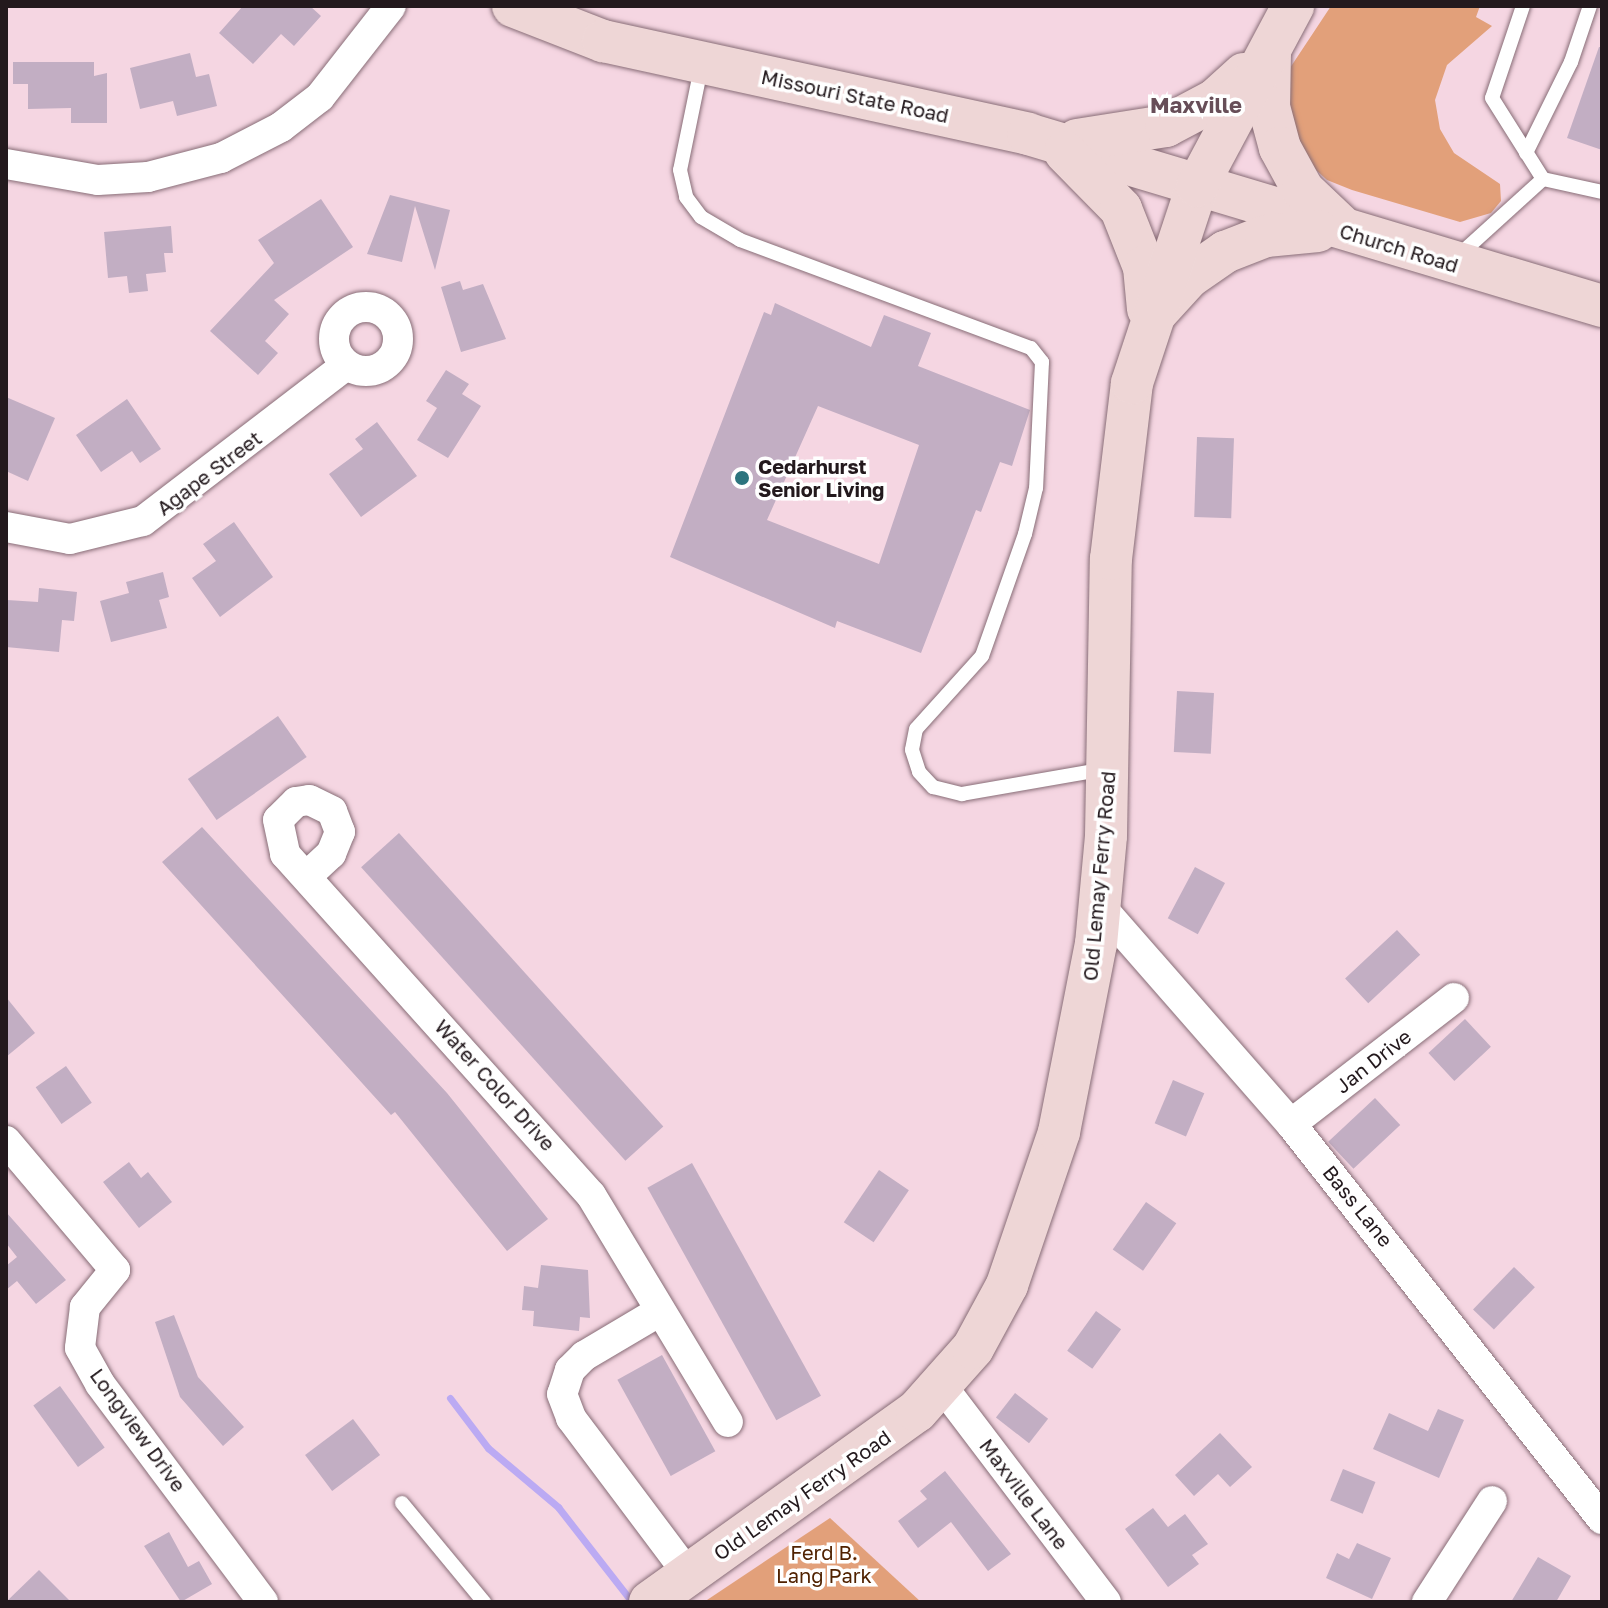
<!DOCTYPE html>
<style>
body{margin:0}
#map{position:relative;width:1608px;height:1608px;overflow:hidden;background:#f5d6e2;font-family:"Golos Text",sans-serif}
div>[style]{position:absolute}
.green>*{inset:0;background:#e2a07a}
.stream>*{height:7px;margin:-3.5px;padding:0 3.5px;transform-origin:3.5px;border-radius:3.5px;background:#bbaaf3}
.building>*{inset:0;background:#c2aec3;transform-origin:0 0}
.roads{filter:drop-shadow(0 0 2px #886d77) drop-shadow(0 0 2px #886d77)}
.lane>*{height:14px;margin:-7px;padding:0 7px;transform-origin:7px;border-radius:7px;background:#fff}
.street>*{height:30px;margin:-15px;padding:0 15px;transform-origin:15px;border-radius:15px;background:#fff}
.street>.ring{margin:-15px;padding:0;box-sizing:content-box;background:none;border:30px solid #fff;border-radius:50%}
.secondary>*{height:42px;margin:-21px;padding:0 21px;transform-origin:21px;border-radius:21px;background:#eed6d6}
.dots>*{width:22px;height:22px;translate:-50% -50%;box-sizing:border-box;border:4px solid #fff;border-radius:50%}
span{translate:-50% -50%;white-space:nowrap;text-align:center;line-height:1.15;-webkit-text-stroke:7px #fff;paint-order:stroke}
.street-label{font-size:20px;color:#23191d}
.poi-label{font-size:20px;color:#23191d;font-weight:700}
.left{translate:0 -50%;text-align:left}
.park-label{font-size:20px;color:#502201}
.neighbourhood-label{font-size:22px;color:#674e58;font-weight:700}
.frame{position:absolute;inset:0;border:8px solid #23191d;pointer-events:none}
</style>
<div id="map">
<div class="green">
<i style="clip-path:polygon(1331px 6px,1480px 6px,1476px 17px,1492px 26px,1447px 65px,1435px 100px,1440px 129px,1454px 153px,1500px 184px,1501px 201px,1491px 213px,1460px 222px,1352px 190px,1327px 180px,1292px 148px,1286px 74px)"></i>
<i style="clip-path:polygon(830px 1518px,921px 1602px,704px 1602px)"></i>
</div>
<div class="stream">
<i style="left:450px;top:1398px;width:63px;rotate:52.8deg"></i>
<i style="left:488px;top:1448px;width:92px;rotate:40.1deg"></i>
<i style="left:558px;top:1507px;width:114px;rotate:52.1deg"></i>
</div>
<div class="building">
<i style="clip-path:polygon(243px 6px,310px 6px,321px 16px,294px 46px,281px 34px,253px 64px,219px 33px)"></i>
<i style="clip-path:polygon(1599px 47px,1602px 47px,1602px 150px,1567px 138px)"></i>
<i style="clip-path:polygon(190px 53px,196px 77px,209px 74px,217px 106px,177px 116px,173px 101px,140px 109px,130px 68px)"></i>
<i style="clip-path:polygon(13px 62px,94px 62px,94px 76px,107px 73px,107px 123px,71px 123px,71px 108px,28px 109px,28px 84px,13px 84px)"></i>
<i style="clip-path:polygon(390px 195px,450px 210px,435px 270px,415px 206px,402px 262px,367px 254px)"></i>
<i style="clip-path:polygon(321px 199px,353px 247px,274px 300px,289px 314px,265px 341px,278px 353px,258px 375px,210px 331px,274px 263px,258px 240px)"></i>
<i style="clip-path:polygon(171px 226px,173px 253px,164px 253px,166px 272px,146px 274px,148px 291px,129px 293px,127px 276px,108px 278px,104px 232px)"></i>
<i style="clip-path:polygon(460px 281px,463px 290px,483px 284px,506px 339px,461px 352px,441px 287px)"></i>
<i style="clip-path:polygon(evenodd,775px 303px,871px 347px,884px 315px,931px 333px,918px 366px,1030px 410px,1012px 466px,1000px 462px,981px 512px,976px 510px,921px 653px,837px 621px,835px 628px,670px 557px,764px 312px,771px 315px,775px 303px,818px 406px,919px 445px,879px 564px,767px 520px,818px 406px)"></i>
<i style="clip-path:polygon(446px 370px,469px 384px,462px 394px,481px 406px,448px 458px,417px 440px,437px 408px,426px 401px)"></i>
<i style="clip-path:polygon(6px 397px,55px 418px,28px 481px,6px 471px)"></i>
<i style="clip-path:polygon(127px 399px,161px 449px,140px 463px,132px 451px,101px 472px,76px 435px)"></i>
<i style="clip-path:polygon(377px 422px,417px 476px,361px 517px,329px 474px,363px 449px,355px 439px)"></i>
<i style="left:1197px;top:437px;width:37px;height:80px;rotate:2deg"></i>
<i style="clip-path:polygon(234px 522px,273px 577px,220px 617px,192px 578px,216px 561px,203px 544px)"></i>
<i style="clip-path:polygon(163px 572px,169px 597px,159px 600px,167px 628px,111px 642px,100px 601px,129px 593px,126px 582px)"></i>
<i style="clip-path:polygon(39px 588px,77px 592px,74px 621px,62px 620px,59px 652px,6px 647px,7px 600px,38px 602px)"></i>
<i style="left:1177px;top:691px;width:37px;height:61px;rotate:3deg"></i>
<i style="left:278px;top:716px;width:50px;height:110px;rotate:55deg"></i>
<i style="clip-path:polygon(202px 827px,447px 1093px,548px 1219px,507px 1251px,395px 1112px,391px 1115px,162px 862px)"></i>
<i style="left:399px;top:833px;width:395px;height:51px;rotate:48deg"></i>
<i style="left:1195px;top:867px;width:34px;height:58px;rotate:28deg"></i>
<i style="left:1397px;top:930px;width:34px;height:71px;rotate:47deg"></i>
<i style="clip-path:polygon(6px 997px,35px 1033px,6px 1057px)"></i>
<i style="left:1465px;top:1019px;width:38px;height:50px;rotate:47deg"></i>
<i style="left:66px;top:1066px;width:45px;height:37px;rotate:55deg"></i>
<i style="left:1173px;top:1080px;width:34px;height:47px;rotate:23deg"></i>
<i style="left:1375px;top:1098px;width:37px;height:64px;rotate:47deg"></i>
<i style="clip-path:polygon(129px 1162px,141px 1178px,148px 1172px,172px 1202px,139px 1228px,103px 1182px)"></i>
<i style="left:692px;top:1163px;width:266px;height:51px;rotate:61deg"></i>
<i style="left:879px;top:1170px;width:36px;height:63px;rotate:34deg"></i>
<i style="left:1146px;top:1202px;width:37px;height:58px;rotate:35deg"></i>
<i style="clip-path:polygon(6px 1212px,66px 1280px,36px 1304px,17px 1281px,6px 1290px,6px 1266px,17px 1257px,6px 1243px)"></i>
<i style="clip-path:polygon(541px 1265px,588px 1270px,590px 1318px,580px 1317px,579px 1331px,533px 1326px,534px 1311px,522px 1310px,524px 1286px,538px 1288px)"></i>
<i style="left:1514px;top:1267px;width:29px;height:59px;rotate:44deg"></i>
<i style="left:1096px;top:1311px;width:31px;height:49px;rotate:36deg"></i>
<i style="clip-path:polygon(174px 1315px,198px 1377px,244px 1427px,223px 1446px,180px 1397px,155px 1322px)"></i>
<i style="left:662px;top:1355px;width:110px;height:51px;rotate:61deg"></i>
<i style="left:60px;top:1386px;width:76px;height:33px;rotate:54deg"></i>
<i style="left:1015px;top:1393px;width:42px;height:31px;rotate:38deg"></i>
<i style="clip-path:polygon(1438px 1409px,1464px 1420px,1439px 1478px,1373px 1449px,1389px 1413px,1428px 1431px)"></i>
<i style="left:353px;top:1419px;width:45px;height:60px;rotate:53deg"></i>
<i style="clip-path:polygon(1220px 1433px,1252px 1467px,1230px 1487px,1218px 1474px,1194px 1496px,1175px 1475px)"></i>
<i style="left:1343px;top:1469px;width:35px;height:34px;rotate:22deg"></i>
<i style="clip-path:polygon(945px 1471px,1011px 1554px,988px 1571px,951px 1522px,918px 1548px,898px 1521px,927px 1499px,920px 1491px)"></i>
<i style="clip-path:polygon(1153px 1508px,1168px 1527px,1185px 1514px,1208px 1544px,1192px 1555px,1199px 1564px,1168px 1587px,1125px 1529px)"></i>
<i style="clip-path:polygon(169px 1532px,188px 1567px,199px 1561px,212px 1584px,181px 1602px,144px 1546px)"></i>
<i style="clip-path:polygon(1357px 1543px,1391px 1558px,1372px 1599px,1326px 1578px,1337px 1553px,1349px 1559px)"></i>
<i style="clip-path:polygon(1538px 1557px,1571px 1576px,1556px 1602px,1511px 1602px)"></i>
<i style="clip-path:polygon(39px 1570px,71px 1602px,6px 1602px)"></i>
</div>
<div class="roads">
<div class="lane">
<i style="left:1523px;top:6px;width:97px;rotate:108.6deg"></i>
<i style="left:1492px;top:98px;width:96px;rotate:57.8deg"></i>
<i style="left:1543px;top:179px;width:60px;rotate:12.4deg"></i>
<i style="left:701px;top:68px;width:104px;rotate:101.6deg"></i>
<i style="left:680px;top:170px;width:28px;rotate:77deg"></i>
<i style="left:686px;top:197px;width:25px;rotate:53deg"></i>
<i style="left:701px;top:217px;width:45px;rotate:30.5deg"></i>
<i style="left:740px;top:240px;width:310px;rotate:20.4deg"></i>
<i style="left:1031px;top:348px;width:18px;rotate:52deg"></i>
<i style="left:1042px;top:362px;width:126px;rotate:92.7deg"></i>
<i style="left:1036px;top:488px;width:47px;rotate:103.4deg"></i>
<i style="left:1025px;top:534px;width:129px;rotate:109.4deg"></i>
<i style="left:982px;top:656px;width:98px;rotate:132.1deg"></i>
<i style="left:916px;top:729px;width:21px;rotate:101deg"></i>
<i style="left:912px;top:750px;width:23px;rotate:72deg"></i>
<i style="left:919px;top:772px;width:21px;rotate:47deg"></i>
<i style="left:933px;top:787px;width:30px;rotate:14deg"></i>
<i style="left:962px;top:794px;width:145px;rotate:-9.9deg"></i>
<i style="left:1526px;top:153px;width:102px;rotate:-63.7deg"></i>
<i style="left:1571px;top:62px;width:59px;rotate:-71.3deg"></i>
<i style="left:1457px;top:257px;width:116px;rotate:-42.2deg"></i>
<i style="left:402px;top:1503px;width:129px;rotate:50.4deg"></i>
</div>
<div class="street">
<i style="left:6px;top:164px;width:93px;rotate:9.9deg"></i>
<i style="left:98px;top:180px;width:50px;rotate:-3.4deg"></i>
<i style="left:148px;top:177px;width:75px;rotate:-14.6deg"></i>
<i style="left:221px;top:158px;width:68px;rotate:-27.3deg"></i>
<i style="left:281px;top:127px;width:49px;rotate:-37.6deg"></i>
<i style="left:320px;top:97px;width:115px;rotate:-52deg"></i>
<i class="ring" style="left:334px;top:307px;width:34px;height:34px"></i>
<i style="left:6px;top:527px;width:65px;rotate:10.6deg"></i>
<i style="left:70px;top:539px;width:75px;rotate:-13.9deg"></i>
<i style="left:143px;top:521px;width:256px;rotate:-37.5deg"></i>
<i style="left:307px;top:876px;width:33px;rotate:-43deg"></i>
<i style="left:331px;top:854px;width:24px;rotate:-68deg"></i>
<i style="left:340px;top:832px;width:22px;rotate:-111deg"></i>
<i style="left:332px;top:811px;width:25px;rotate:-154deg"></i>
<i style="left:309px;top:800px;width:13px;rotate:171deg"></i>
<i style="left:296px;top:802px;width:25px;rotate:135deg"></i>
<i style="left:278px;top:820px;width:35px;rotate:78deg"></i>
<i style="left:285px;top:854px;width:458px;rotate:48.1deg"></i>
<i style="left:591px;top:1195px;width:265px;rotate:58.9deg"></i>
<i style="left:1100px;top:906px;width:290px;rotate:48.8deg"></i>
<i style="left:1291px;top:1124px;width:503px;rotate:51.79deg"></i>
<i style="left:1291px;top:1124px;width:206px;rotate:-37.7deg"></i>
<i style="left:6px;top:1141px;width:169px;rotate:49.8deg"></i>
<i style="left:115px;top:1270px;width:48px;rotate:129deg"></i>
<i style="left:85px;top:1307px;width:41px;rotate:97deg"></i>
<i style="left:80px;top:1348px;width:41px;rotate:60.9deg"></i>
<i style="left:100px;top:1384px;width:272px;rotate:53.2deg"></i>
<i style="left:660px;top:1311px;width:88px;rotate:149.4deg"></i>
<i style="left:584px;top:1356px;width:20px;rotate:135deg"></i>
<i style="left:570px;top:1370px;width:25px;rotate:108deg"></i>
<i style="left:562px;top:1394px;width:26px;rotate:69deg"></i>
<i style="left:571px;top:1418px;width:195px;rotate:53.1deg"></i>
<i style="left:942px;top:1386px;width:271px;rotate:52.8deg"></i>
<i style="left:1427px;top:1602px;width:120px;rotate:-57.2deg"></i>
</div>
<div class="secondary">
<i style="left:513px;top:6px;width:97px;rotate:21.3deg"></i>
<i style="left:603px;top:41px;width:435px;rotate:12.3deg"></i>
<i style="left:1028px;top:134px;width:599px;rotate:16.68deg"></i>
<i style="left:1270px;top:52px;width:55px;rotate:91deg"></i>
<i style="left:1269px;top:107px;width:42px;rotate:75deg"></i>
<i style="left:1280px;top:148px;width:48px;rotate:61.3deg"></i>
<i style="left:1303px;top:190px;width:52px;rotate:43.5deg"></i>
<i style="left:1077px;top:140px;width:90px;rotate:-8.9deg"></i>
<i style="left:1166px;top:126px;width:55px;rotate:-28deg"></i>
<i style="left:1215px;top:100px;width:39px;rotate:-42deg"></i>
<i style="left:1065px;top:152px;width:80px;rotate:45.5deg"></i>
<i style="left:1121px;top:209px;width:62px;rotate:68.4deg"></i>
<i style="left:1144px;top:267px;width:42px;rotate:84.6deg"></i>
<i style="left:1156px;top:313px;width:49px;rotate:-47.5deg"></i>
<i style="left:1189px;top:277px;width:44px;rotate:-34.8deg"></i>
<i style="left:1225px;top:252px;width:44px;rotate:-21.3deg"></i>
<i style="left:1266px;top:236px;width:52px;rotate:-5.5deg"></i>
<i style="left:650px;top:1602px;width:328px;rotate:-35.6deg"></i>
<i style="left:917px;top:1411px;width:84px;rotate:-48.4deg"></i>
<i style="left:973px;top:1348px;width:72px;rotate:-61.6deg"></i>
<i style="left:1007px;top:1285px;width:162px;rotate:-71.2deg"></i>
<i style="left:1059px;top:1132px;width:192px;rotate:-78.9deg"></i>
<i style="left:1096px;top:944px;width:108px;rotate:-84.7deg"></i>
<i style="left:1106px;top:836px;width:277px;rotate:-89deg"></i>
<i style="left:1111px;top:559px;width:177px;rotate:-83.2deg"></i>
<i style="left:1132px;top:383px;width:207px;rotate:-71.7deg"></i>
<i style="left:1197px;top:186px;width:204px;rotate:-61.9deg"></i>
</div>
</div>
<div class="dots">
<i style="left:742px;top:478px;background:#2c747e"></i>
</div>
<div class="street-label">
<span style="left:855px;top:96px;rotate:12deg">Missouri State Road</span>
<span style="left:1399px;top:248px;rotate:17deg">Church Road</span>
<span style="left:209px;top:473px;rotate:-37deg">Agape Street</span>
<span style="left:1099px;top:876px;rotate:-85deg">Old Lemay Ferry Road</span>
<span style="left:1373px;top:1061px;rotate:-38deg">Jan Drive</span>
<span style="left:495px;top:1085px;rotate:48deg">Water Color Drive</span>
<span style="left:1358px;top:1206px;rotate:51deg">Bass Lane</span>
<span style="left:138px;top:1430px;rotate:54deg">Longview Drive</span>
<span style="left:1024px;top:1494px;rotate:53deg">Maxville Lane</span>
<span style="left:802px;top:1495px;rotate:-35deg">Old Lemay Ferry Road</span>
</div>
<div class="poi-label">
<span class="left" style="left:758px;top:478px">Cedarhurst<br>Senior Living</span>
</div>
<div class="park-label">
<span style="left:824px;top:1564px">Ferd B.<br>Lang Park</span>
</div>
<div class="neighbourhood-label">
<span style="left:1196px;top:105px">Maxville</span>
</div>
<div class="frame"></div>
</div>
